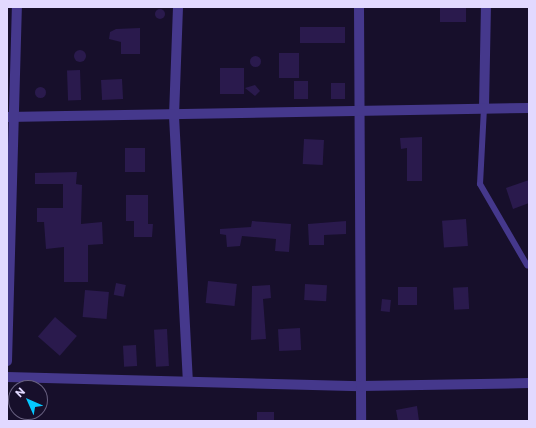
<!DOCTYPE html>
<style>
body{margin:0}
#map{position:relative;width:536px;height:428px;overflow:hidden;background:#170f2b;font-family:Commissioner,sans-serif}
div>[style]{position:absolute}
.building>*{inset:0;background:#2a1a4d;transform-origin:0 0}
.round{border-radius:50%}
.service>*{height:6px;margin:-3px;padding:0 3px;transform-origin:3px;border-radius:3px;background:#45388c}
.minor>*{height:10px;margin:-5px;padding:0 5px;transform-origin:5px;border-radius:5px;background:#45388c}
span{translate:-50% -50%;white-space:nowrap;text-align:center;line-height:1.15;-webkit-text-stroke:3px #170f2b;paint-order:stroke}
.frame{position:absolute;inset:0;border:8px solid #e2d9ff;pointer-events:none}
.north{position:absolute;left:8px;top:380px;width:40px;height:40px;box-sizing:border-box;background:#170f2b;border:1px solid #686080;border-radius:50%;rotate:315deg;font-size:11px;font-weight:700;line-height:16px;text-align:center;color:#e2d9ff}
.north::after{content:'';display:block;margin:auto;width:14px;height:18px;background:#05c8ff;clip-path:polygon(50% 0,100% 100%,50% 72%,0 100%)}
</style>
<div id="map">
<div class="building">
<i style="left:440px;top:7px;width:26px;height:15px"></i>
<i class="round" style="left:155px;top:9px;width:10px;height:10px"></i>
<i style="left:345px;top:27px;width:16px;height:45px;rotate:90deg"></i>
<i style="clip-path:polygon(140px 28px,140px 54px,121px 54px,121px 42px,109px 39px,110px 32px,116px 29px)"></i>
<i class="round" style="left:74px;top:50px;width:12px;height:12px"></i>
<i style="left:279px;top:53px;width:20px;height:25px"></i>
<i class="round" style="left:249.5px;top:55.5px;width:11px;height:11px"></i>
<i style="left:244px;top:68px;width:26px;height:24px;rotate:90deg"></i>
<i style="left:80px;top:70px;width:30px;height:13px;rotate:88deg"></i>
<i style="left:122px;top:79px;width:20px;height:21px;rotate:87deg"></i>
<i style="left:294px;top:81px;width:14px;height:18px"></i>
<i style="left:331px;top:83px;width:14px;height:16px"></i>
<i style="clip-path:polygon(255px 85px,260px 91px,255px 96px,245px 88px)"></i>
<i class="round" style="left:34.5px;top:86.5px;width:11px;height:11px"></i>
<i style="clip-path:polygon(422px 137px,422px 181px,407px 181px,407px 148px,401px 149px,400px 138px)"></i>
<i style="left:304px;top:139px;width:20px;height:25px;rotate:3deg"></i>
<i style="left:125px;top:148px;width:20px;height:24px"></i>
<i style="clip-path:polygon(77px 172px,76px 184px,82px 185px,81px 224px,102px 222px,103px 244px,88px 245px,88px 282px,64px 282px,64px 247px,46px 249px,44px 222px,37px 222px,37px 208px,63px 208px,63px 184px,35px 184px,35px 173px)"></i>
<i style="clip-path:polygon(529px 180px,529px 203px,513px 209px,506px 188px)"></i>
<i style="clip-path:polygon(126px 195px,148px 195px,148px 224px,153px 224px,152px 237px,134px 237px,134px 221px,126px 221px)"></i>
<i style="left:466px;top:219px;width:27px;height:24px;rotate:86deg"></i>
<i style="clip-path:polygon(252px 221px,291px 224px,289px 252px,275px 251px,276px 239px,242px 236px,240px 246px,227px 247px,226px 235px,220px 234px,220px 229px,251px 227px)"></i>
<i style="clip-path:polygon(346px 221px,346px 234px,324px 235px,324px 245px,309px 245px,308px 224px)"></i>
<i style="left:208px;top:281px;width:29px;height:22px;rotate:6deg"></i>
<i style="left:116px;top:283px;width:10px;height:12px;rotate:11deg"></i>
<i style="left:305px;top:284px;width:22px;height:16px;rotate:3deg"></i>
<i style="clip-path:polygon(270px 285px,271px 298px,263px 299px,266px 339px,251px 340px,252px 286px)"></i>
<i style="left:398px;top:287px;width:19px;height:18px"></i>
<i style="left:468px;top:287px;width:22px;height:15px;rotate:87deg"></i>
<i style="left:85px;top:290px;width:24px;height:27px;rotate:5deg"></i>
<i style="left:382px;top:299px;width:9px;height:12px;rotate:6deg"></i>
<i style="left:55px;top:317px;width:29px;height:26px;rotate:41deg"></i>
<i style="left:300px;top:328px;width:22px;height:22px;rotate:87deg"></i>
<i style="left:167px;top:329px;width:37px;height:13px;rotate:87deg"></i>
<i style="left:136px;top:345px;width:21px;height:13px;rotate:87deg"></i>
<i style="clip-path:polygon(417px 406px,419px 421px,398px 421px,396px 410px)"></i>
<i style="left:257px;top:412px;width:17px;height:9px"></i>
</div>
<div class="service">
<i style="left:484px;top:108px;width:76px;rotate:93deg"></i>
<i style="left:480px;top:184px;width:94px;rotate:59.9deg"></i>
</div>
<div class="minor">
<i style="left:178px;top:7px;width:109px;rotate:92.1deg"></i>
<i style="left:174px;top:116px;width:265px;rotate:87deg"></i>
<i style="left:359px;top:7px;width:414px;rotate:89.7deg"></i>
<i style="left:484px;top:108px;width:101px;rotate:-88.9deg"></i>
<i style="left:7px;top:117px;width:522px;rotate:-0.99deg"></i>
<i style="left:7px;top:361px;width:354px;rotate:-88.4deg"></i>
<i style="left:7px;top:377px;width:354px;rotate:1.5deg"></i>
<i style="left:361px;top:386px;width:168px;rotate:-1deg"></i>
</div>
<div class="frame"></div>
<div class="north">N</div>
</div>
